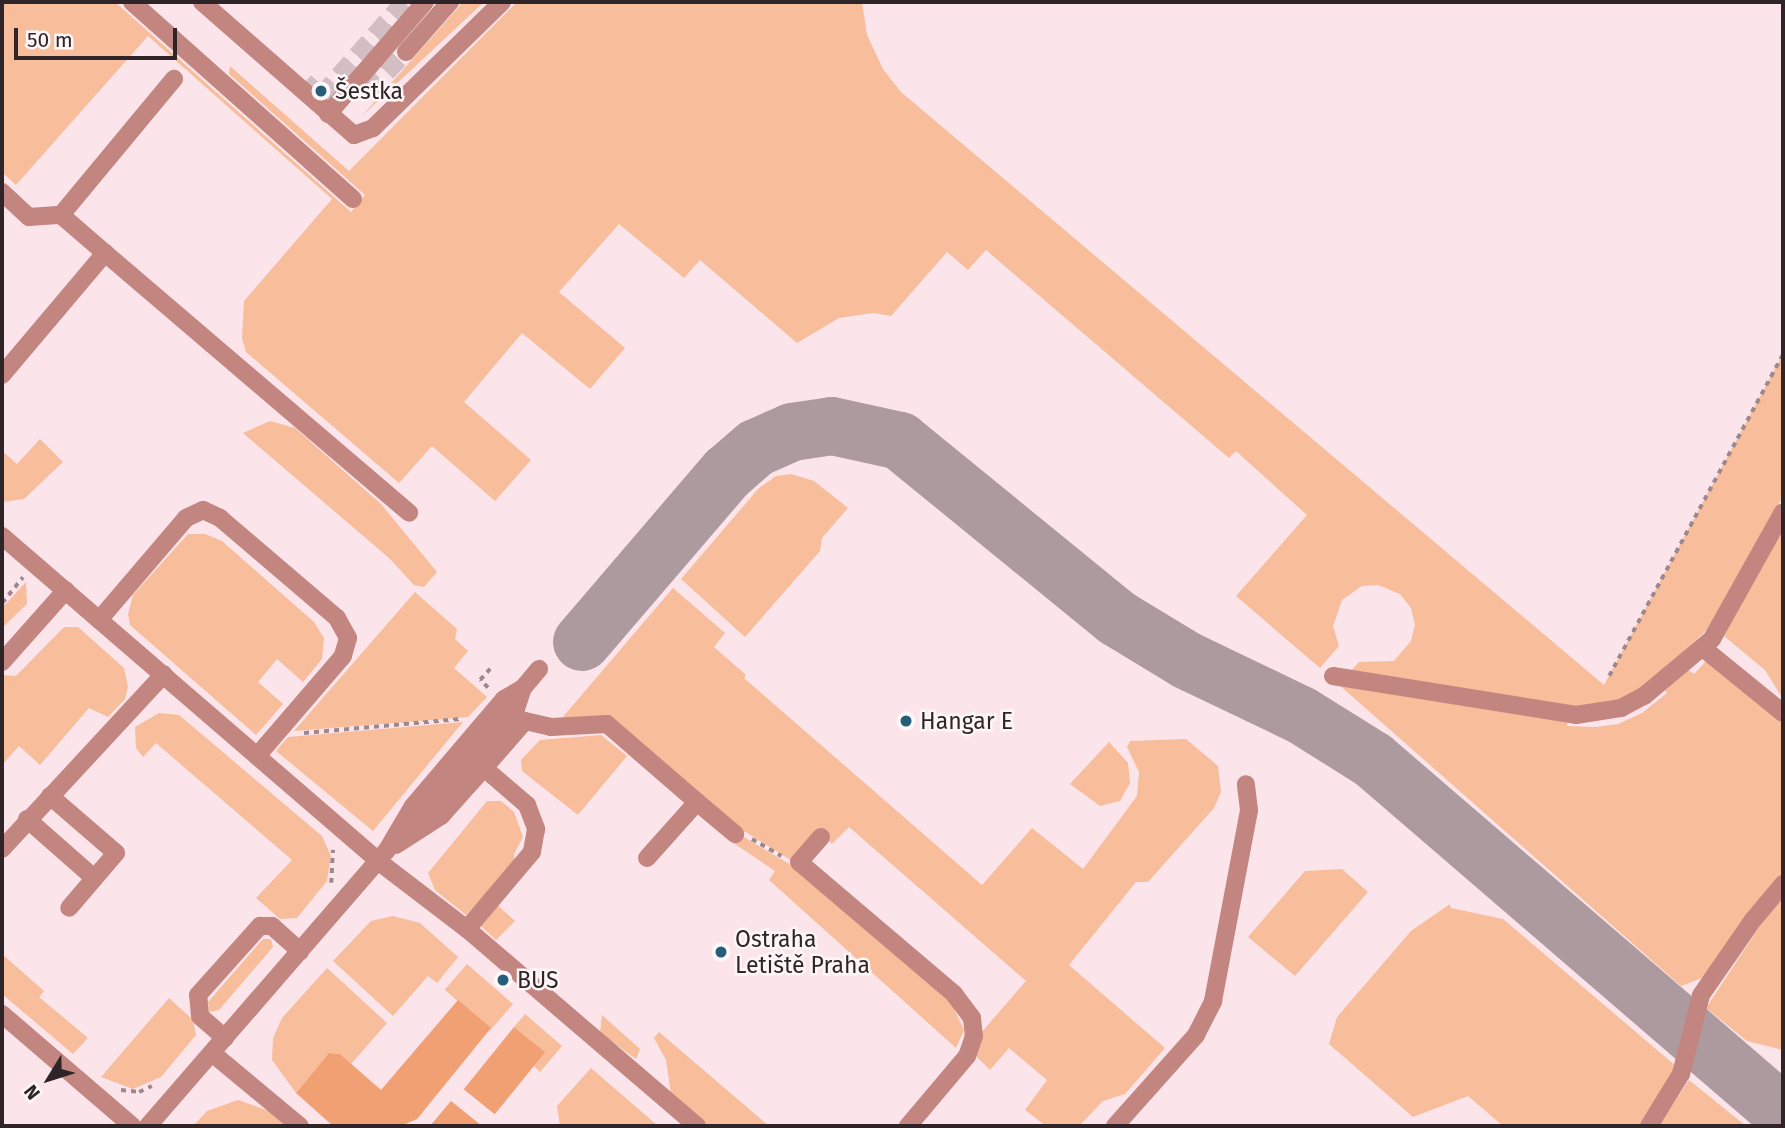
<!DOCTYPE html>
<meta charset="utf-8">
<style>
body{margin:0}
#map{position:relative;width:1785px;height:1128px;overflow:hidden;background:#fce4eb;font-family:"Fira Sans",sans-serif}
div>[style]{position:absolute}
.green>*{inset:0;background:#f8bd9b;transform-origin:0 0}
.forest>*{inset:0;background:#f0a072;transform-origin:0 0}
.taxiway>*{height:58px;margin:-29px;padding:0 29px;transform-origin:29px;border-radius:29px;background:#ac9a9f}
.minor-tunnel>*{height:18px;margin-top:-9px;transform-origin:0;background:repeating-linear-gradient(90deg,#d3bec4 0 18px,transparent 0 27px)}
.path>*{height:3.5px;margin-top:-1.75px;transform-origin:0;background:repeating-linear-gradient(90deg,#9b898e 0 5px,transparent 0 10px)}
.minor>*{height:18px;margin:-9px;padding:0 9px;transform-origin:9px;border-radius:9px;background:#c3857f}
.dots>*{width:19px;height:19px;translate:-50% -50%;box-sizing:border-box;border:4px solid #fdf7f8;border-radius:50%}
span{translate:-50% -50%;white-space:nowrap;text-align:center;line-height:1.15;-webkit-text-stroke:5px #fdf7f8;paint-order:stroke}
.poi-label{font-size:23px;color:#2f2427}
.left{translate:0 -50%;text-align:left}
.frame{position:absolute;inset:0;border:4px solid #2f2427;pointer-events:none}
.north{position:absolute;left:14px;top:1044px;width:70px;height:70px;-webkit-text-stroke:5px #fdf7f8;paint-order:stroke;rotate:232deg;font-size:19px;font-weight:700;line-height:28px;text-align:center;color:#2f2427}
.north::after{content:'';display:block;margin:auto;width:24px;height:32px;background:#2f2427;clip-path:polygon(50% 0,100% 100%,50% 72%,0 100%)}
.scale{position:absolute;left:14px;top:28px;width:163px;height:32px;box-sizing:border-box;border:4px solid #2f2427;border-top:0;padding-left:9px;font-size:21px;line-height:24px;white-space:nowrap;color:#2f2427;-webkit-text-stroke:5px #fdf7f8;paint-order:stroke}
</style>
<div id="map">
<div class="green">
<i style="clip-path:polygon(2px 2px,115px 2px,351px 212px,365px 195px,229px 74px,230px 66px,349px 171px,517px 2px,862px 2px,867px 35px,883px 69px,901px 92px,1604px 685px,1783px 354px,1783px 496px,1713px 624px,1640px 693px,1593px 710px,1349px 673px,1359px 662px,1394px 661px,1411px 641px,1415px 625px,1411px 608px,1400px 594px,1378px 585px,1362px 586px,1342px 600px,1333px 626px,1339px 646px,1320px 668px,1236px 596px,1307px 515px,1236px 451px,1229px 458px,986px 250px,968px 270px,947px 252px,891px 316px,873px 313px,839px 318px,797px 343px,700px 260px,684px 278px,619px 224px,559px 292px,625px 348px,590px 389px,522px 333px,464px 402px,531px 460px,495px 501px,432px 446px,399px 483px,246px 352px,242px 338px,244px 301px,332px 199px,148px 36px,16px 185px,2px 172px)"></i>
<i style="clip-path:polygon(463px 2px,484px 2px,362px 116px)"></i>
<i style="clip-path:polygon(270px 421px,295px 428px,381px 504px,437px 572px,424px 587px,414px 585px,389px 558px,243px 433px)"></i>
<i style="clip-path:polygon(40px 439px,63px 462px,24px 499px,2px 502px,2px 451px,17px 464px)"></i>
<i style="clip-path:polygon(791px 474px,814px 481px,848px 508px,822px 538px,820px 551px,745px 637px,681px 579px,759px 488px,776px 476px)"></i>
<i style="clip-path:polygon(1783px 526px,1783px 699px,1765px 670px,1724px 636px)"></i>
<i style="clip-path:polygon(188px 534px,205px 534px,222px 541px,314px 622px,324px 638px,322px 659px,303px 682px,277px 659px,258px 682px,283px 704px,256px 735px,130px 625px,128px 614px,133px 595px)"></i>
<i style="clip-path:polygon(26px 582px,27px 604px,2px 628px,2px 608px)"></i>
<i style="clip-path:polygon(673px 588px,725px 633px,714px 647px,746px 675px,744px 678px,982px 885px,1032px 828px,1083px 869px,1137px 796px,1139px 772px,1127px 747px,1130px 741px,1186px 739px,1218px 766px,1221px 792px,1214px 808px,1148px 882px,1136px 882px,1069px 965px,1165px 1048px,1125px 1094px,1103px 1101px,1079px 1126px,1046px 1126px,1025px 1110px,1047px 1080px,1009px 1048px,990px 1070px,974px 1054px,980px 1034px,1026px 981px,849px 827px,832px 844px,817px 832px,792px 861px,736px 826px,608px 716px,562px 718px)"></i>
<i style="clip-path:polygon(415px 592px,457px 629px,455px 639px,468px 651px,454px 668px,487px 697px,468px 717px,294px 731px)"></i>
<i style="clip-path:polygon(64px 627px,78px 627px,124px 668px,128px 687px,125px 699px,108px 717px,89px 708px,40px 765px,19px 746px,2px 765px,2px 675px,16px 676px)"></i>
<i style="clip-path:polygon(1709px 658px,1783px 720px,1783px 878px,1702px 978px,1681px 986px,1338px 684px,1568px 719px,1567px 726px,1596px 727px,1618px 724px,1642px 713px,1667px 693px,1663px 688px,1687px 669px,1694px 674px)"></i>
<i style="clip-path:polygon(159px 713px,179px 715px,322px 836px,331px 856px,327px 881px,297px 918px,280px 919px,256px 898px,292px 860px,156px 743px,143px 757px,136px 748px,135px 727px)"></i>
<i style="clip-path:polygon(463px 722px,373px 831px,276px 751px,288px 737px)"></i>
<i style="clip-path:polygon(601px 735px,627px 756px,578px 815px,522px 771px,521px 760px,540px 740px)"></i>
<i style="clip-path:polygon(1109px 742px,1128px 763px,1130px 783px,1120px 801px,1100px 806px,1070px 784px)"></i>
<i style="clip-path:polygon(487px 801px,501px 801px,514px 812px,523px 837px,514px 854px,515px 865px,466px 915px,435px 890px,428px 873px)"></i>
<i style="clip-path:polygon(739px 834px,791px 865px,951px 1002px,964px 1030px,956px 1048px,769px 880px,775px 871px,732px 842px)"></i>
<i style="clip-path:polygon(1342px 869px,1368px 892px,1295px 976px,1248px 937px,1305px 871px)"></i>
<i style="clip-path:polygon(1783px 891px,1783px 1050px,1747px 1041px,1706px 1008px)"></i>
<i style="clip-path:polygon(495px 903px,515px 921px,496px 940px,480px 925px)"></i>
<i style="clip-path:polygon(1450px 904px,1451px 908px,1503px 919px,1677px 1067px,1641px 1126px,1503px 1126px,1468px 1096px,1413px 1117px,1329px 1044px,1337px 1017px,1411px 931px)"></i>
<i style="clip-path:polygon(393px 916px,420px 923px,458px 957px,437px 983px,428px 976px,393px 1016px,333px 961px,371px 921px)"></i>
<i style="clip-path:polygon(263px 939px,271px 939px,273px 947px,219px 1010px,209px 1012px,208px 1002px)"></i>
<i style="clip-path:polygon(2px 954px,44px 991px,39px 997px,88px 1038px,73px 1054px,2px 994px)"></i>
<i style="left:467px;top:964px;width:61px;height:34px;rotate:41deg"></i>
<i style="clip-path:polygon(327px 968px,387px 1023px,351px 1064px,340px 1054px,329px 1053px,296px 1093px,272px 1060px,273px 1038px,282px 1018px)"></i>
<i style="clip-path:polygon(169px 998px,193px 1020px,196px 1035px,161px 1077px,133px 1089px,101px 1077px)"></i>
<i style="clip-path:polygon(525px 1014px,562px 1046px,540px 1072px,534px 1066px,544px 1052px,514px 1027px)"></i>
<i style="clip-path:polygon(602px 1015px,640px 1049px,636px 1059px,600px 1033px)"></i>
<i style="clip-path:polygon(659px 1032px,769px 1126px,708px 1126px,671px 1094px,666px 1060px,654px 1038px)"></i>
<i style="clip-path:polygon(591px 1068px,658px 1126px,560px 1126px,557px 1106px)"></i>
<i style="clip-path:polygon(1689px 1080px,1746px 1126px,1659px 1126px)"></i>
<i style="clip-path:polygon(238px 1100px,272px 1112px,288px 1126px,193px 1126px,207px 1111px)"></i>
</div>
<div class="forest">
<i style="clip-path:polygon(458px 1000px,491px 1028px,417px 1119px,401px 1126px,333px 1126px,296px 1093px,329px 1053px,340px 1054px,381px 1090px)"></i>
<i style="left:514px;top:1027px;width:40px;height:80px;rotate:39deg"></i>
<i style="clip-path:polygon(451px 1101px,482px 1126px,430px 1126px)"></i>
</div>
<div class="taxiway">
<i style="left:582px;top:642px;width:223px;rotate:-49.4deg"></i>
<i style="left:727px;top:473px;width:38px;rotate:-41deg"></i>
<i style="left:756px;top:448px;width:39px;rotate:-24deg"></i>
<i style="left:792px;top:432px;width:40px;rotate:-8.5deg"></i>
<i style="left:832px;top:426px;width:70px;rotate:12.4deg"></i>
<i style="left:900px;top:441px;width:280px;rotate:39.2deg"></i>
<i style="left:1117px;top:618px;width:81px;rotate:31.3deg"></i>
<i style="left:1186px;top:660px;width:127px;rotate:25.6deg"></i>
<i style="left:1301px;top:715px;width:85px;rotate:32deg"></i>
<i style="left:1373px;top:760px;width:541px;rotate:40.73deg"></i>
</div>
<div class="minor-tunnel">
<i style="left:344px;top:76px;width:29px;rotate:34deg"></i>
<i style="left:368px;top:92px;width:55px;rotate:-46.5deg"></i>
<i style="left:305px;top:82px;width:21px;rotate:41deg"></i>
<i style="left:321px;top:96px;width:125px;rotate:-48.6deg"></i>
</div>
<div class="path">
<i style="left:2px;top:603px;width:33px;rotate:-51deg"></i>
<i style="left:1609px;top:676px;width:366px;rotate:-61.6deg"></i>
<i style="left:488px;top:688px;width:11px;rotate:-135deg"></i>
<i style="left:480px;top:680px;width:15px;rotate:-48deg"></i>
<i style="left:304px;top:733px;width:157px;rotate:-5.1deg"></i>
<i style="left:752px;top:839px;width:34px;rotate:30deg"></i>
<i style="left:331px;top:883px;width:33px;rotate:-87deg"></i>
<i style="left:121px;top:1090px;width:18px;rotate:6deg"></i>
<i style="left:139px;top:1092px;width:14px;rotate:-25deg"></i>
</div>
<div class="minor">
<i style="left:132px;top:2px;width:296px;rotate:41.7deg"></i>
<i style="left:202px;top:2px;width:202px;rotate:41.2deg"></i>
<i style="left:354px;top:135px;width:20px;rotate:-20deg"></i>
<i style="left:373px;top:128px;width:180px;rotate:-44.3deg"></i>
<i style="left:406px;top:52px;width:67px;rotate:-48.7deg"></i>
<i style="left:328px;top:114px;width:148px;rotate:-49.1deg"></i>
<i style="left:2px;top:192px;width:37px;rotate:43deg"></i>
<i style="left:29px;top:217px;width:32px;rotate:-4deg"></i>
<i style="left:105px;top:253px;width:400px;rotate:40.5deg"></i>
<i style="left:2px;top:375px;width:160px;rotate:-49.8deg"></i>
<i style="left:105px;top:253px;width:58px;rotate:-139.2deg"></i>
<i style="left:61px;top:215px;width:177px;rotate:-50.3deg"></i>
<i style="left:2px;top:536px;width:497px;rotate:40.8deg"></i>
<i style="left:378px;top:861px;width:112px;rotate:37.4deg"></i>
<i style="left:467px;top:929px;width:303px;rotate:40.6deg"></i>
<i style="left:99px;top:620px;width:134px;rotate:-49.5deg"></i>
<i style="left:186px;top:518px;width:19px;rotate:-25deg"></i>
<i style="left:203px;top:510px;width:19px;rotate:25deg"></i>
<i style="left:220px;top:518px;width:154px;rotate:40.5deg"></i>
<i style="left:337px;top:618px;width:23px;rotate:61deg"></i>
<i style="left:348px;top:638px;width:19px;rotate:106deg"></i>
<i style="left:343px;top:656px;width:132px;rotate:130.7deg"></i>
<i style="left:1703px;top:648px;width:103px;rotate:39.1deg"></i>
<i style="left:2px;top:662px;width:96px;rotate:-48.4deg"></i>
<i style="left:1333px;top:676px;width:246px;rotate:9.1deg"></i>
<i style="left:1576px;top:715px;width:46px;rotate:-8.8deg"></i>
<i style="left:1621px;top:708px;width:26px;rotate:-28deg"></i>
<i style="left:1644px;top:696px;width:89px;rotate:-40deg"></i>
<i style="left:1712px;top:639px;width:145px;rotate:-60.8deg"></i>
<i style="left:484px;top:768px;width:62px;rotate:-48.9deg"></i>
<i style="left:525px;top:721px;width:27px;rotate:13deg"></i>
<i style="left:551px;top:727px;width:56px;rotate:-3.1deg"></i>
<i style="left:607px;top:724px;width:119px;rotate:40.9deg"></i>
<i style="left:697px;top:802px;width:75px;rotate:131.8deg"></i>
<i style="left:50px;top:796px;width:87px;rotate:40.8deg"></i>
<i style="left:116px;top:853px;width:72px;rotate:130.5deg"></i>
<i style="left:697px;top:802px;width:50px;rotate:40.1deg"></i>
<i style="left:27px;top:819px;width:89px;rotate:41.4deg"></i>
<i style="left:414px;top:822px;width:13px;rotate:-32deg"></i>
<i style="left:425px;top:815px;width:140px;rotate:-49.4deg"></i>
<i style="left:516px;top:709px;width:22px;rotate:-72deg"></i>
<i style="left:821px;top:837px;width:33px;rotate:131deg"></i>
<i style="left:799px;top:862px;width:204px;rotate:40.4deg"></i>
<i style="left:954px;top:994px;width:30px;rotate:53deg"></i>
<i style="left:972px;top:1018px;width:18px;rotate:84deg"></i>
<i style="left:974px;top:1036px;width:21px;rotate:109deg"></i>
<i style="left:967px;top:1056px;width:92px;rotate:130.1deg"></i>
<i style="left:396px;top:845px;width:54px;rotate:-32.8deg"></i>
<i style="left:441px;top:816px;width:64px;rotate:-48.1deg"></i>
<i style="left:484px;top:768px;width:57px;rotate:40.7deg"></i>
<i style="left:527px;top:805px;width:26px;rotate:69deg"></i>
<i style="left:536px;top:829px;width:23px;rotate:100deg"></i>
<i style="left:532px;top:852px;width:101px;rotate:130.2deg"></i>
<i style="left:2px;top:849px;width:238px;rotate:-47.2deg"></i>
<i style="left:2px;top:1014px;width:172px;rotate:40.7deg"></i>
<i style="left:225px;top:1038px;width:33px;rotate:-139deg"></i>
<i style="left:200px;top:1016px;width:21px;rotate:-95deg"></i>
<i style="left:198px;top:995px;width:93px;rotate:-48.1deg"></i>
<i style="left:260px;top:926px;width:12px"></i>
<i style="left:272px;top:926px;width:38px;rotate:42deg"></i>
<i style="left:212px;top:1053px;width:114px;rotate:39.7deg"></i>
<i style="left:148px;top:1126px;width:365px;rotate:-49.1deg"></i>
<i style="left:387px;top:850px;width:51px;rotate:-59.4deg"></i>
<i style="left:413px;top:806px;width:140px;rotate:-49.6deg"></i>
<i style="left:504px;top:699px;width:22px;rotate:-30deg"></i>
<i style="left:523px;top:688px;width:25px;rotate:-50deg"></i>
<i style="left:1115px;top:1126px;width:122px;rotate:-48.3deg"></i>
<i style="left:1196px;top:1035px;width:38px;rotate:-63deg"></i>
<i style="left:1213px;top:1001px;width:194px;rotate:-79.3deg"></i>
<i style="left:1249px;top:810px;width:26px;rotate:-97deg"></i>
<i style="left:1649px;top:1126px;width:61px;rotate:-58.4deg"></i>
<i style="left:1681px;top:1074px;width:81px;rotate:-75.8deg"></i>
<i style="left:1701px;top:995px;width:91px;rotate:-55.3deg"></i>
<i style="left:1753px;top:920px;width:47px;rotate:-50.2deg"></i>
</div>
<div class="dots">
<i style="left:321px;top:91px;background:#265d78"></i>
<i style="left:906px;top:721px;background:#265d78"></i>
<i style="left:721px;top:952px;background:#265d78"></i>
<i style="left:503px;top:980px;background:#265d78"></i>
</div>
<div class="poi-label">
<span class="left" style="left:335px;top:91px">Šestka</span>
<span class="left" style="left:920px;top:721px">Hangar E</span>
<span class="left" style="left:735px;top:952px">Ostraha<br>Letiště Praha</span>
<span class="left" style="left:517px;top:980px">BUS</span>
</div>
<div class="frame"></div>
<div class="north">N</div>
<div class="scale">50 m</div>
</div>
